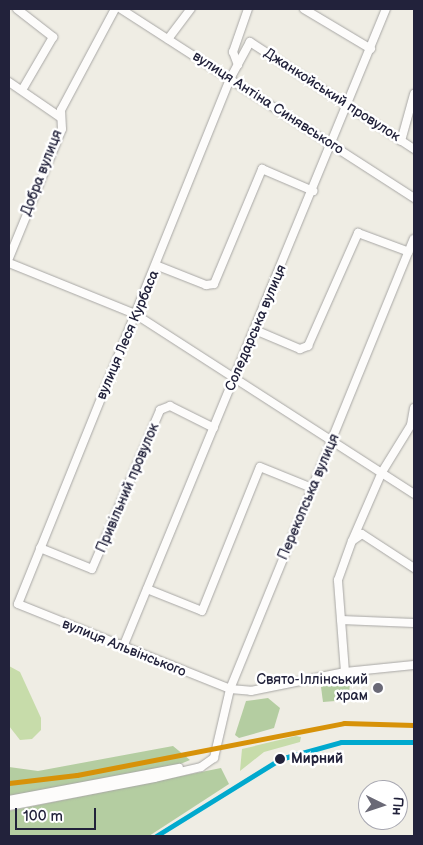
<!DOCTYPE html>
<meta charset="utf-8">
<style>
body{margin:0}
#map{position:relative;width:423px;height:845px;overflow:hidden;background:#efede4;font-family:"Balsamiq Sans",sans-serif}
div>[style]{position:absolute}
.green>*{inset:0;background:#c7dcaa}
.forest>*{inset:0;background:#b4cda1}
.roads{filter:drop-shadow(0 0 1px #a8a7a5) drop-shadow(0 0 1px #a8a7a5)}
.minor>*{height:8px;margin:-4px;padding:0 4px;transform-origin:4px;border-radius:4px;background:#fdfcfb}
.rail-1>*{height:5px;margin:-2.5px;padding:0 2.5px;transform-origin:2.5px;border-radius:2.5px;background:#d79209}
.rail-2>*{height:5px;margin:-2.5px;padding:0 2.5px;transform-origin:2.5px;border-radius:2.5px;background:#00a9ce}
.dots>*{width:14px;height:14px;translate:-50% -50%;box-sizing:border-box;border:2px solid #fff;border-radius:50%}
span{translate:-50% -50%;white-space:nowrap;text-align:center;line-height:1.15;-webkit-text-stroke:5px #fff;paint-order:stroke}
.street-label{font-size:14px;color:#22223b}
.poi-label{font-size:14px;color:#22223b}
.right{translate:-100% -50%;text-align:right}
.stop-label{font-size:14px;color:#22223b;font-weight:700}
.left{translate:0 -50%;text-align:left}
.frame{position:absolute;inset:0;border:10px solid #22223b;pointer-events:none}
.north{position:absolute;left:358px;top:780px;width:50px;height:50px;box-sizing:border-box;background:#fff;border:1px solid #a7a7b1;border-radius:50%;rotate:94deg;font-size:14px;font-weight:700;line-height:20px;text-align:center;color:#22223b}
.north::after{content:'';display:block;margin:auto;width:18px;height:22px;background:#6a6976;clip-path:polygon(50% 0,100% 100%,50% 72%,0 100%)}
.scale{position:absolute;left:15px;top:808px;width:81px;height:22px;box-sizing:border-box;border:2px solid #22223b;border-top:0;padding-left:6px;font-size:15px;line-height:18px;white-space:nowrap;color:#22223b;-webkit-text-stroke:4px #fff;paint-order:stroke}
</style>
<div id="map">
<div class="green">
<i style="clip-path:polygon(9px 666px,20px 672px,41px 718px,41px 730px,32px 739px,20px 740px,9px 726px)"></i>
<i style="clip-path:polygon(296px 736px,301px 737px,300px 742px,264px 752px,240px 771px,242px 749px)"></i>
</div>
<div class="forest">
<i style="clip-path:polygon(342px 681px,350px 684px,348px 700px,323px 702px,321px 687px)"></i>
<i style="clip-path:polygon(268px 698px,280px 708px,274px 728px,239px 738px,235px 735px,246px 701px)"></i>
<i style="clip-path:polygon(173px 746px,190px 760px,173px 767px,9px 796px,9px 767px,38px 771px)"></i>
<i style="clip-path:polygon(221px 768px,229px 784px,149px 836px,9px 836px,9px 811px)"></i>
</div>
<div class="roads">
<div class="minor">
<i style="left:17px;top:9px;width:46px;rotate:37.9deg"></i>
<i style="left:53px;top:37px;width:61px;rotate:120.3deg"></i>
<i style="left:121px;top:9px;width:349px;rotate:32.8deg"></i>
<i style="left:304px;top:9px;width:78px;rotate:30.8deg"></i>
<i style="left:168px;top:39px;width:38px;rotate:-53deg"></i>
<i style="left:238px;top:65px;width:14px;rotate:-111deg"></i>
<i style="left:233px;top:52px;width:46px;rotate:-70.8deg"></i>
<i style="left:9px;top:82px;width:62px;rotate:34.5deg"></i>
<i style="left:401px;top:141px;width:49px;rotate:-74.5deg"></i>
<i style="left:414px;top:149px;width:196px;rotate:-146.9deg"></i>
<i style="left:250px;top:42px;width:42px;rotate:118.4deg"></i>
<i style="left:230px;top:79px;width:566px;rotate:111.99deg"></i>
<i style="left:18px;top:604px;width:228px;rotate:21.8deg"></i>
<i style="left:230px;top:689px;width:21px;rotate:5deg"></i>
<i style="left:251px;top:691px;width:96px;rotate:-11.4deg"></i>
<i style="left:345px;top:672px;width:69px;rotate:-5.8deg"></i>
<i style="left:9px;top:258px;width:139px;rotate:-67.7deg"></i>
<i style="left:62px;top:129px;width:19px;rotate:-93deg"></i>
<i style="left:61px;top:110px;width:115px;rotate:-61.9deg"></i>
<i style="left:9px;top:263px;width:136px;rotate:22deg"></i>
<i style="left:135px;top:314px;width:332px;rotate:32.8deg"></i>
<i style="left:158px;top:266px;width:52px;rotate:21.6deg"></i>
<i style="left:206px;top:285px;width:8px;rotate:-7deg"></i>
<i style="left:214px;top:284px;width:125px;rotate:-67.3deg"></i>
<i style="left:262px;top:169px;width:56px;rotate:23.3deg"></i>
<i style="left:255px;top:330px;width:49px;rotate:22.9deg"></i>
<i style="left:300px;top:349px;width:9px;rotate:-21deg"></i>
<i style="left:308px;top:346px;width:124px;rotate:-66.1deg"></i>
<i style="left:358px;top:233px;width:54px;rotate:20.4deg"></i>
<i style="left:414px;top:408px;width:17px;rotate:100deg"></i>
<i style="left:411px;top:425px;width:55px;rotate:121.7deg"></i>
<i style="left:382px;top:472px;width:75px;rotate:113.5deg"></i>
<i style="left:352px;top:541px;width:12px;rotate:-35deg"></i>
<i style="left:362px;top:534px;width:62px;rotate:33.2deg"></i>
<i style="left:40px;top:548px;width:56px;rotate:22deg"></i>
<i style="left:92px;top:569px;width:173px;rotate:-66.8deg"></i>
<i style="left:160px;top:410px;width:11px;rotate:-22deg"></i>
<i style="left:170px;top:406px;width:49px;rotate:26.6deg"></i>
<i style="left:147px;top:589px;width:59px;rotate:21.8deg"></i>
<i style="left:202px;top:611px;width:155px;rotate:-68.1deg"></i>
<i style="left:260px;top:467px;width:56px;rotate:22deg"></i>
<i style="left:341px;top:620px;width:73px;rotate:2.4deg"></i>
<i style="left:123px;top:647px;width:690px;rotate:-67.6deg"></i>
<i style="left:345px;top:672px;width:92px;rotate:-94.4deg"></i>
<i style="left:338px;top:580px;width:41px;rotate:-70.3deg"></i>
<i style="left:214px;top:758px;width:71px;rotate:-76.9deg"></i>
<i style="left:230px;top:689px;width:486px;rotate:-67.8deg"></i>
<i style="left:9px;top:800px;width:173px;rotate:-10.7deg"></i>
<i style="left:9px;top:806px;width:148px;rotate:-10.9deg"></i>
<i style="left:154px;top:778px;width:48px;rotate:-13.2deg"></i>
<i style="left:201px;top:767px;width:16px;rotate:-35deg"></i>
</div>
</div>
<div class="rail-1">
<i style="left:9px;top:783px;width:68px;rotate:-6.7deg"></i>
<i style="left:77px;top:775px;width:272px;rotate:-11deg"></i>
<i style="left:344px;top:723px;width:70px;rotate:1.6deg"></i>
</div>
<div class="rail-2">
<i style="left:156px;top:836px;width:146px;rotate:-31.8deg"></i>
<i style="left:280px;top:759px;width:63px;rotate:-15.6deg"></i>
<i style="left:341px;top:742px;width:73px"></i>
</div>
<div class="dots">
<i style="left:378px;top:688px;background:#6a6976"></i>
<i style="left:280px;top:759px;background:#22223b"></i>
</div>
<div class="street-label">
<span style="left:332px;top:95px;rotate:33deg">Джанкойський провулок</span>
<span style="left:268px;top:103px;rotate:33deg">вулиця Антіна Синявського</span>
<span style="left:42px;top:173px;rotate:-69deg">Добра вулиця</span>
<span style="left:256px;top:328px;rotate:-67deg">Соледарська вулиця</span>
<span style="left:128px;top:335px;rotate:-67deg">вулиця Леся Курбаса</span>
<span style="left:128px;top:488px;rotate:-67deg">Привільний провулок</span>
<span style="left:309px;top:497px;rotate:-67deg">Перекопська вулиця</span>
<span style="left:124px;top:648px;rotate:22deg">вулиця Альвінського</span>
</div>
<div class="poi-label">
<span class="right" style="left:368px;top:688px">Свято-Іллінський<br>храм</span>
</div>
<div class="stop-label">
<span class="left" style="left:291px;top:759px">Мирний</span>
</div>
<div class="frame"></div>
<div class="north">Пн</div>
<div class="scale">100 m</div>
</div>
